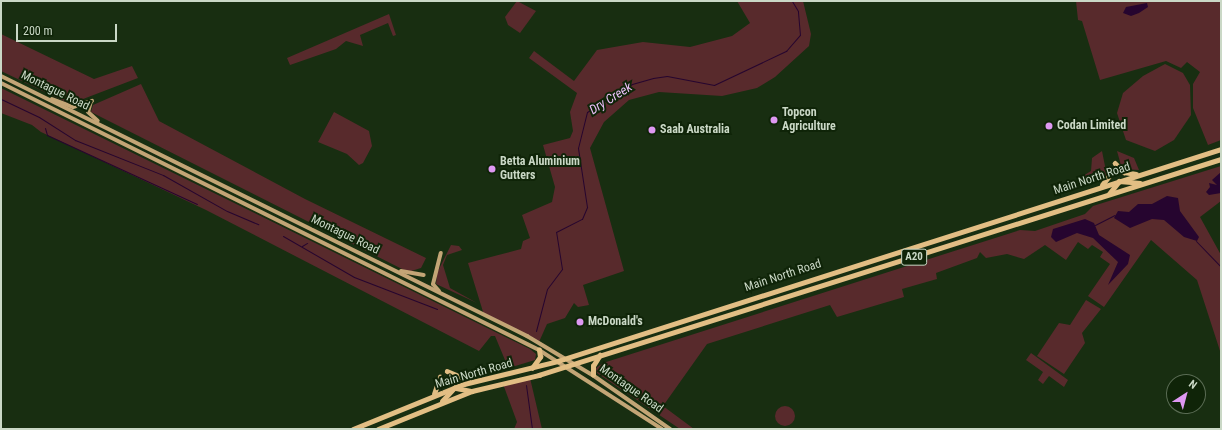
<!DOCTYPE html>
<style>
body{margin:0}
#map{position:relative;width:1222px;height:430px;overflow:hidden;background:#182e11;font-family:"Roboto Condensed",sans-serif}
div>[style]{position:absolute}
.green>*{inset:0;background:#582a2c}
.round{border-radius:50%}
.water>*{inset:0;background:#26052f}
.stream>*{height:1px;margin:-0.5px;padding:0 0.5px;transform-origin:0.5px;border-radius:0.5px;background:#26052f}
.major>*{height:4px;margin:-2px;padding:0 2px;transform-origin:2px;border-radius:2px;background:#c3a576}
.highway>*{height:4.5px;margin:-2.25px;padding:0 2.25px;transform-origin:2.25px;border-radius:2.25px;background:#e2be84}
.dots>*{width:11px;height:11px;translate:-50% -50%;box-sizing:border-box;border:2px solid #0f2408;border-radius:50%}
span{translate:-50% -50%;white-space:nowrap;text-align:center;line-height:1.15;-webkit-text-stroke:4px #0f2408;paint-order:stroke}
.shield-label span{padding:1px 3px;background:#0f2408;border:1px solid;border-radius:3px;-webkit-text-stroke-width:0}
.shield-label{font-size:11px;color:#cad8c6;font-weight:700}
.street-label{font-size:12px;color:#cad8c6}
.poi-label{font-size:12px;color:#cad8c6;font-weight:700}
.left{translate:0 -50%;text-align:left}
.water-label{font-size:13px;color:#ecbff9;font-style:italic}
.frame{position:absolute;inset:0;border:2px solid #cad8c6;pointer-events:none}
.north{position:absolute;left:1166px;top:374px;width:40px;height:40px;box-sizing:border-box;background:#0f2408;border:1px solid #5a6c54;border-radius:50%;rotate:36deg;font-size:11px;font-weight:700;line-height:16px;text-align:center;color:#cad8c6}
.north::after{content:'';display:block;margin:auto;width:14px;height:18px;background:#de98f2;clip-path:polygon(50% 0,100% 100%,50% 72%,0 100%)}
.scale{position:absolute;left:16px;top:24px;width:101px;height:18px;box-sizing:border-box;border:2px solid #cad8c6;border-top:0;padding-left:5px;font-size:12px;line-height:14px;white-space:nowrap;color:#cad8c6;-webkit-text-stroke:3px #0f2408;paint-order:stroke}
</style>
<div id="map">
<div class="green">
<i style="clip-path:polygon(517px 1px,536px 11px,520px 33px,508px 25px,505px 17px)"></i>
<i style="clip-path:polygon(737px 1px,803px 1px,811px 34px,809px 46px,775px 77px,757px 88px,722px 96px,659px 92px,629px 100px,604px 122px,590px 148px,624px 271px,583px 285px,589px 305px,578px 307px,574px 303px,565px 318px,547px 324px,539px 342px,484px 315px,468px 263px,521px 249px,523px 241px,530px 238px,522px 215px,552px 202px,555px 187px,543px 145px,570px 138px,573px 131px,570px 112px,577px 93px,529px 58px,534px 51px,574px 81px,597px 50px,643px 42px,690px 47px,732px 36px,750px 23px)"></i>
<i style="clip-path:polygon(1076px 1px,1221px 1px,1221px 140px,1208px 145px,1193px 108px,1193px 84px,1200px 72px,1187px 62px,1181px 68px,1166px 61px,1100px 80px,1082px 21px,1078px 20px)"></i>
<i style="clip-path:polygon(389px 14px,396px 35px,393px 36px,388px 23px,360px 35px,363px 46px,346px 41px,336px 49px,290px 65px,287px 58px)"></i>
<i style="clip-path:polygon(1px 34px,94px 79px,132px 66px,138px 78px,70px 104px,1px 71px)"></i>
<i style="clip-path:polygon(1165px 64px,1183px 73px,1190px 85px,1191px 115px,1174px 140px,1155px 151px,1126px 140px,1117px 113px,1123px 93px,1143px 76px)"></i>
<i style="clip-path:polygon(141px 84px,159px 121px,305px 199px,426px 258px,421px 268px,408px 272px,91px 112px,93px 105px)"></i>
<i style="clip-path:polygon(1px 88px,530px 349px,536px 354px,535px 360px,512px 367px,505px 360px,495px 336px,491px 336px,479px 351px,206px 210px,41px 132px,32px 125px,1px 113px)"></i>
<i style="clip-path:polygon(334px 112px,369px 131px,372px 146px,363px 163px,359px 165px,347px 154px,318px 142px)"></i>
<i style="clip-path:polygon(1102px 151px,1107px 176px,1085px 185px,1083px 176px,1091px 171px,1092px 158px)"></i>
<i style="clip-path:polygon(1117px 151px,1134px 158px,1139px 170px,1122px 169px)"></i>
<i style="clip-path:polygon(1221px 166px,1221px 201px,1200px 217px,1221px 255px,1221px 354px,1197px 280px,1151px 240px,1104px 307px,1088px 296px,1110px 264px,1100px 257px,1103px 252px,1092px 245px,1088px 249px,1078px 242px,1066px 260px,1045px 245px,1024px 259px,1007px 254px,986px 258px,980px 252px,977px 258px,936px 273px,937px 279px,902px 289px,904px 297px,837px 317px,830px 305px,707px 344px,663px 406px,694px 429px,680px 429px,597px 373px,596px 368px,603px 363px,1020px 230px,1035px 231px,1085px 214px,1093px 206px)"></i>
<i style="clip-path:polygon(451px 245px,459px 246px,462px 250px,447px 255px,443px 265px,450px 288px,477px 303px,436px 284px,437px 273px)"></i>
<i style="clip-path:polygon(1086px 300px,1101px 309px,1082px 333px,1085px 343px,1064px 374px,1037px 356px,1059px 323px,1070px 325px)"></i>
<i style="clip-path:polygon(1031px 353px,1068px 380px,1064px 387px,1049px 376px,1043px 384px,1038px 380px,1043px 372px,1026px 360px)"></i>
<i style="clip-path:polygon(530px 378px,542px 429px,514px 429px,517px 422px,503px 384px)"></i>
<i class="round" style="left:775px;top:406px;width:20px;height:20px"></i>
</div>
<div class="water">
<i style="clip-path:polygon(1147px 3px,1148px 7px,1139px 13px,1131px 16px,1123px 13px,1126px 7px)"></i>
<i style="clip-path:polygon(1221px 172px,1221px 193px,1209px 195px,1206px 192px,1210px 187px,1209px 183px,1217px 185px,1212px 180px)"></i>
<i style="clip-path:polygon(1167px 196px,1178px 198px,1180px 211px,1199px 237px,1197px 241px,1184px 237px,1164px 220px,1152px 219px,1130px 228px,1114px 218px,1118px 211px,1129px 212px,1138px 204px,1152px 204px)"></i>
<i style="clip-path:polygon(1085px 219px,1094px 223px,1099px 235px,1130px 255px,1128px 264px,1108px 285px,1118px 262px,1093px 238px,1077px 233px,1056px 242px,1051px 237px,1053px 229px)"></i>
</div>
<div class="stream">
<i style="left:1px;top:99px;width:42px;rotate:25.3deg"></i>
<i style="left:39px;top:117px;width:43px;rotate:32.6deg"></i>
<i style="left:75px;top:140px;width:95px;rotate:21.7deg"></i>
<i style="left:163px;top:175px;width:73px;rotate:29.4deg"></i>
<i style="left:227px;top:211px;width:34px;rotate:23deg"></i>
<i style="left:45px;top:128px;width:7px;rotate:74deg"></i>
<i style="left:47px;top:135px;width:165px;rotate:24.7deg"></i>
<i style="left:316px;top:224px;width:4px;rotate:-56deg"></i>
<i style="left:1095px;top:225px;width:22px;rotate:-27deg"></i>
<i style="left:283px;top:236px;width:82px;rotate:30deg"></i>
<i style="left:354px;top:277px;width:89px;rotate:21.1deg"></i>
<i style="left:1196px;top:241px;width:36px;rotate:46deg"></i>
<i style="left:302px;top:246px;width:6px;rotate:-31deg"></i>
<i style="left:536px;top:331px;width:43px;rotate:-75.3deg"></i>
<i style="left:547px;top:289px;width:25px;rotate:-53deg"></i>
<i style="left:562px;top:269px;width:37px;rotate:-99deg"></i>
<i style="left:556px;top:232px;width:29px;rotate:-27deg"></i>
<i style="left:582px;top:219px;width:13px;rotate:-67deg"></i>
<i style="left:587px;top:207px;width:60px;rotate:-98.7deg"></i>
<i style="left:578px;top:148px;width:37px;rotate:-76deg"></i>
<i style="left:587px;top:112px;width:53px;rotate:-31.9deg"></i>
<i style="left:632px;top:84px;width:22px;rotate:-16deg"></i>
<i style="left:653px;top:78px;width:14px;rotate:-8deg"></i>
<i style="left:667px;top:76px;width:48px;rotate:10.8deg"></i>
<i style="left:714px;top:85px;width:80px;rotate:-25.3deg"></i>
<i style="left:786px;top:51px;width:21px;rotate:-49deg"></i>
<i style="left:800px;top:35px;width:24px;rotate:-95deg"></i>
<i style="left:798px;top:11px;width:12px;rotate:-121deg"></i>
<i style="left:526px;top:385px;width:44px;rotate:82.2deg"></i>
</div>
<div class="major">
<i style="left:1px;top:76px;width:587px;rotate:26.3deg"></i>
<i style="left:527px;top:336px;width:78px;rotate:30.8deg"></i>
<i style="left:594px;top:376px;width:93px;rotate:34.9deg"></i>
<i style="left:1px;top:83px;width:601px;rotate:26.39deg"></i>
<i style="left:539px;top:350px;width:146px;rotate:32.7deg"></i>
<i style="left:52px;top:99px;width:22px;rotate:21deg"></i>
<i style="left:73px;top:107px;width:20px;rotate:-18deg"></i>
<i style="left:91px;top:101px;width:11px;rotate:105deg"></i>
<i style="left:88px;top:112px;width:13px;rotate:42deg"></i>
<i style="left:401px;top:271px;width:23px;rotate:10deg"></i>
<i style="left:439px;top:291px;width:9px;rotate:-131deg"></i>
<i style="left:433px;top:284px;width:32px;rotate:-76deg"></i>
</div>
<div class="highway">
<i style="left:1115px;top:163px;width:13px;rotate:45deg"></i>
<i style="left:1124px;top:172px;width:12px;rotate:9deg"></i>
<i style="left:1119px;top:181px;width:21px;rotate:5deg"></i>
<i style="left:1102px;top:185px;width:16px;rotate:-52deg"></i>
<i style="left:1109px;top:194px;width:16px;rotate:-52deg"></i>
<i style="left:532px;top:368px;width:14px;rotate:-54deg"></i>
<i style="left:540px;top:357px;width:7px;rotate:-98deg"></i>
<i style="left:447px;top:371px;width:26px;rotate:23deg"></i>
<i style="left:593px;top:375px;width:9px;rotate:-90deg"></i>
<i style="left:593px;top:366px;width:13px;rotate:-58deg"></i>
<i style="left:456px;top:388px;width:16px;rotate:11deg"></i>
<i style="left:434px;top:394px;width:18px;rotate:-71deg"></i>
<i style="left:442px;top:401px;width:18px;rotate:-47deg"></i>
<i style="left:353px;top:429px;width:120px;rotate:-22.1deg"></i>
<i style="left:464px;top:384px;width:97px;rotate:-13.7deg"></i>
<i style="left:558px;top:361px;width:696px;rotate:-17.73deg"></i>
<i style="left:378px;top:429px;width:101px;rotate:-22deg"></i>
<i style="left:472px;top:391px;width:69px;rotate:-13.4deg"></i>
<i style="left:539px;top:375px;width:715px;rotate:-17.57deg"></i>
</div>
<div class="dots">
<i style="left:774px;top:120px;background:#de98f2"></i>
<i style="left:1049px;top:126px;background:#de98f2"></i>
<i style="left:652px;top:130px;background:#de98f2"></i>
<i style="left:492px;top:169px;background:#de98f2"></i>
<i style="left:580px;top:322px;background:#de98f2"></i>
</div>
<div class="shield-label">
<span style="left:914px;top:257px">A20</span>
</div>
<div class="street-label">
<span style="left:55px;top:91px;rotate:26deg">Montague Road</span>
<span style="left:1092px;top:179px;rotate:-18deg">Main North Road</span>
<span style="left:345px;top:235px;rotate:26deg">Montague Road</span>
<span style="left:783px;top:276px;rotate:-18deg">Main North Road</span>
<span style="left:474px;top:374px;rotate:-16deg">Main North Road</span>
<span style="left:631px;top:389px;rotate:35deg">Montague Road</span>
</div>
<div class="poi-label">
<span class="left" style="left:782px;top:120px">Topcon<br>Agriculture</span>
<span class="left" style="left:1057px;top:126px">Codan Limited</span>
<span class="left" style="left:660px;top:130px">Saab Australia</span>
<span class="left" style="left:500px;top:169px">Betta Aluminium<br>Gutters</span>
<span class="left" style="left:588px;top:322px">McDonald's</span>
</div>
<div class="water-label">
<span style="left:611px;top:99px;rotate:-32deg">Dry Creek</span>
</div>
<div class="frame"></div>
<div class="north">N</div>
<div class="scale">200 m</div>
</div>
